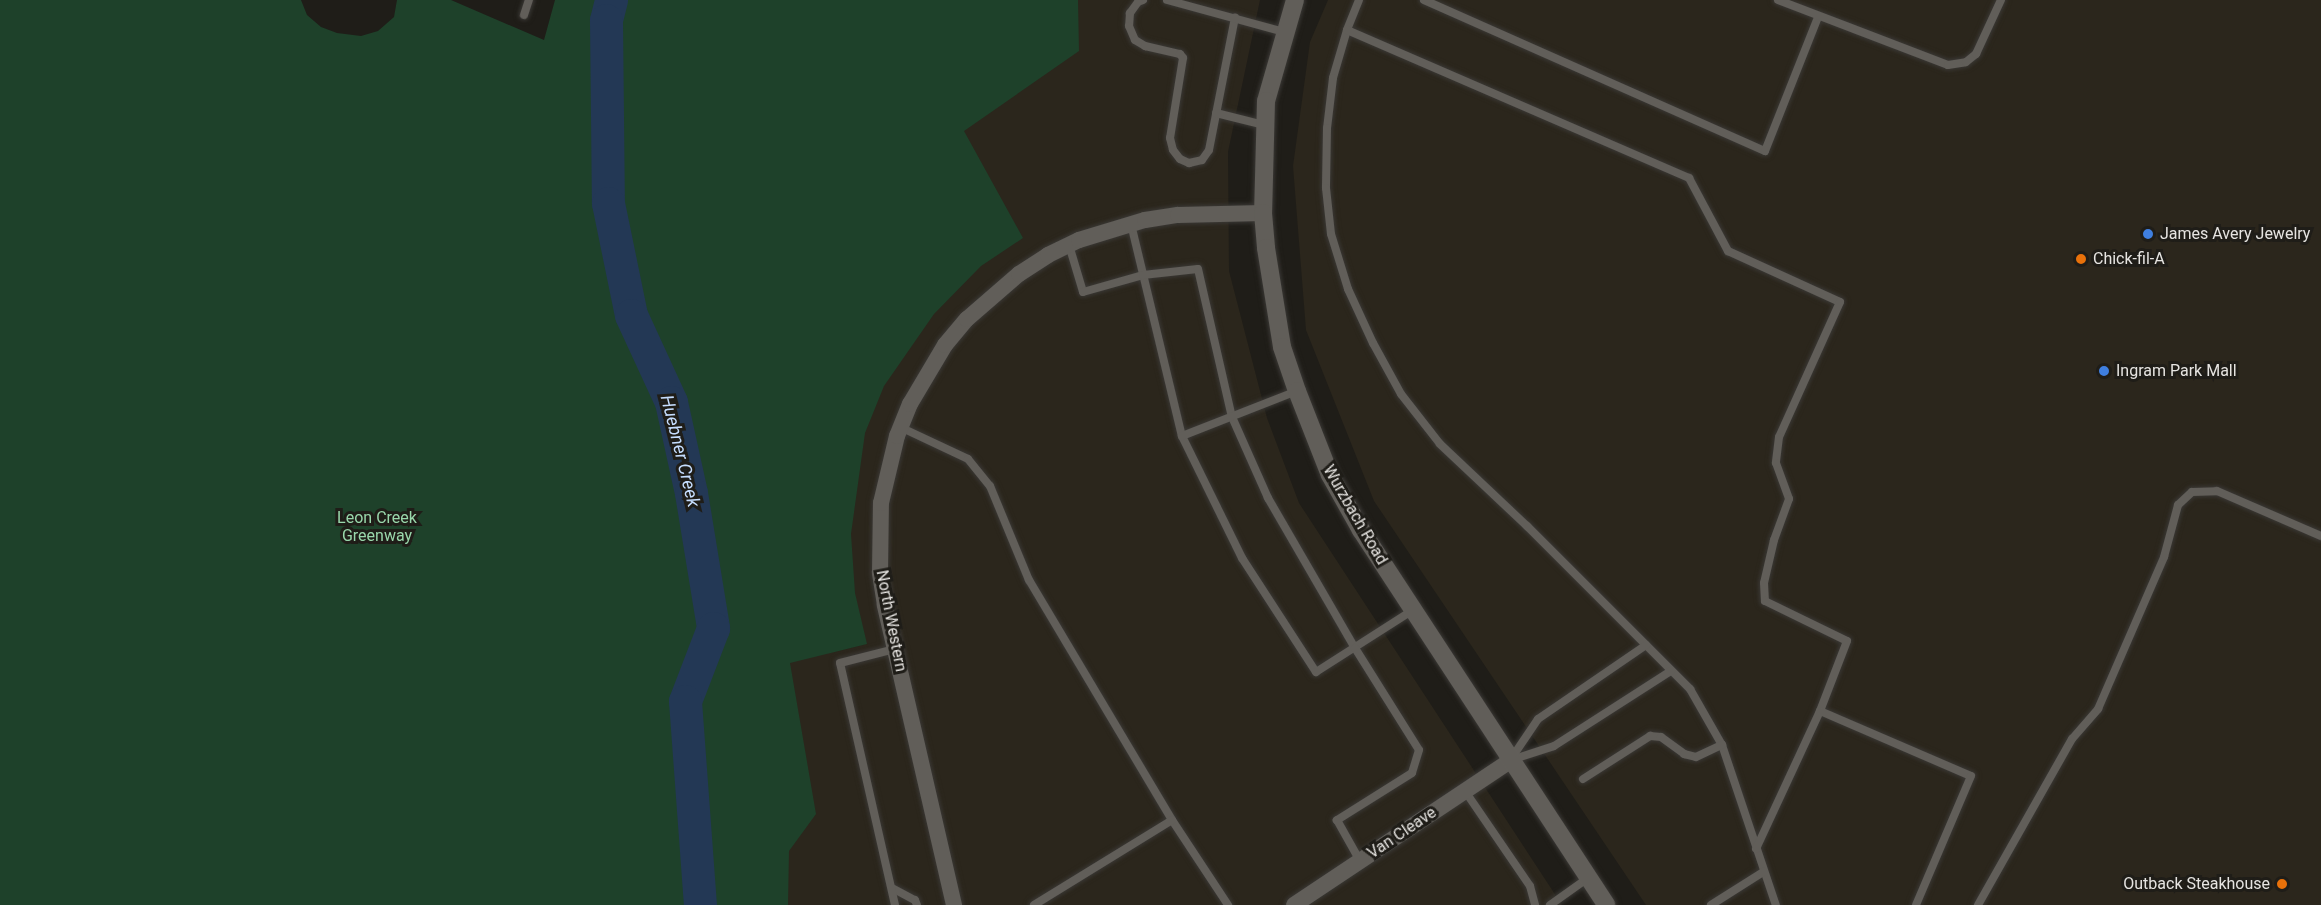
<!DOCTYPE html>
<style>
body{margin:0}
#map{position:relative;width:2321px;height:905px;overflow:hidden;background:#1f1d18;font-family:Roboto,sans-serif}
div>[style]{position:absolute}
.built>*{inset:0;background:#2b261c}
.green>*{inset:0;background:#1e412a}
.river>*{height:33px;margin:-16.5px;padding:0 16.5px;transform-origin:16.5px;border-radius:16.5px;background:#233855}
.roads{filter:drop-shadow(0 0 2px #3a3835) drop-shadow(0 0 2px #3a3835)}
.lane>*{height:8px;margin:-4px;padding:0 4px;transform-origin:4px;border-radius:4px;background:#615e59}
.street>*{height:16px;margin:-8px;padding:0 8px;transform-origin:8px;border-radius:8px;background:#615e59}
.secondary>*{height:18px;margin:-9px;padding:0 9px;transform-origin:9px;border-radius:9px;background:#615e59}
.dots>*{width:16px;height:16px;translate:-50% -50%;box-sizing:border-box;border:3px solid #1f1d18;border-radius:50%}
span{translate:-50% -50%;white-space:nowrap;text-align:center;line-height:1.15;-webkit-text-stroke:6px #1f1d18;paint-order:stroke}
.poi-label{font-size:16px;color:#e6e4e1}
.left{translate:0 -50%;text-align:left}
.right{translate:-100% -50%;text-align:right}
.street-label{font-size:16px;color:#e6e4e1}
.park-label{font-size:16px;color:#99d7ab}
.water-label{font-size:18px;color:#c5ddfe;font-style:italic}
</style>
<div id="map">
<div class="built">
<i style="clip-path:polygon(932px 0,1260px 0,1228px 152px,1229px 271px,1267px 418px,1299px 503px,1562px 905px,780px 905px,698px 122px)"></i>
<i style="clip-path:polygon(1328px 0,2321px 0,2321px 905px,1646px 905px,1374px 501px,1306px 330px,1293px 166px,1310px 42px)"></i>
</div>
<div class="green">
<i style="clip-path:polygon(0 0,301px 0,307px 15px,321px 27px,337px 33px,361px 36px,378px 31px,394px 17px,397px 0,451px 0,544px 40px,555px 0,1078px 0,1079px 51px,964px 131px,1023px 238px,981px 266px,934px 314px,884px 386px,865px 433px,851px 534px,855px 593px,867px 644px,790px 663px,816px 814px,789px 851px,788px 905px,0 905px)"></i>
</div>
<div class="river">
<i style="left:611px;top:0;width:21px;rotate:104deg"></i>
<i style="left:606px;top:20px;width:183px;rotate:89.4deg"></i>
<i style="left:608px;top:203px;width:114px;rotate:78.4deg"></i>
<i style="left:631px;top:315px;width:96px;rotate:65.3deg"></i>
<i style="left:671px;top:402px;width:93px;rotate:77.6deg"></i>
<i style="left:691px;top:493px;width:137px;rotate:80.7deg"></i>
<i style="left:713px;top:628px;width:78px;rotate:111deg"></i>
<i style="left:685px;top:701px;width:205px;rotate:85.8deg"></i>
</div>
<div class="roads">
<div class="lane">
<i style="left:1143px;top:0;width:5px;rotate:158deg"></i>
<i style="left:1138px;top:2px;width:14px;rotate:126deg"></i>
<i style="left:1130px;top:13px;width:13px;rotate:94deg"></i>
<i style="left:1129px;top:26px;width:15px;rotate:67deg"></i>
<i style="left:1135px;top:40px;width:12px;rotate:31deg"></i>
<i style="left:1145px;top:46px;width:36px;rotate:13deg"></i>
<i style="left:1180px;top:54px;width:5px;rotate:53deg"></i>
<i style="left:1183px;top:58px;width:81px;rotate:99.2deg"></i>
<i style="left:1170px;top:138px;width:12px;rotate:76deg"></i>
<i style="left:1173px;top:150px;width:11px;rotate:52deg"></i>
<i style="left:1180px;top:159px;width:10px;rotate:24deg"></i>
<i style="left:1189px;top:163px;width:13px;rotate:-13deg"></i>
<i style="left:1202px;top:160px;width:12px;rotate:-55deg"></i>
<i style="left:1209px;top:150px;width:135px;rotate:-78.9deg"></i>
<i style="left:1167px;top:0;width:121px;rotate:15.3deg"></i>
<i style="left:1359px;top:0;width:32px;rotate:112deg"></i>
<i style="left:1347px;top:30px;width:50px;rotate:106.3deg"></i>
<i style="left:1333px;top:78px;width:50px;rotate:96.8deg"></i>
<i style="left:1327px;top:128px;width:60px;rotate:91deg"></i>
<i style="left:1326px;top:188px;width:46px;rotate:83.8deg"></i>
<i style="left:1331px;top:234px;width:58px;rotate:72.8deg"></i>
<i style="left:1348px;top:289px;width:60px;rotate:65.2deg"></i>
<i style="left:1373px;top:343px;width:58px;rotate:61.2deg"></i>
<i style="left:1401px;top:394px;width:63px;rotate:52deg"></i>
<i style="left:1440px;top:444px;width:120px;rotate:43.3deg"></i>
<i style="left:1527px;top:526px;width:231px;rotate:45deg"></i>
<i style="left:1690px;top:689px;width:64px;rotate:60.3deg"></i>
<i style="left:1722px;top:745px;width:169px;rotate:71.4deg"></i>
<i style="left:1424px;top:0;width:373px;rotate:23.9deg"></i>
<i style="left:1765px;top:151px;width:144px;rotate:-68.4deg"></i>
<i style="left:1778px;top:0;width:182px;rotate:20.9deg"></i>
<i style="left:1948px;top:65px;width:18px;rotate:-9deg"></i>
<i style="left:1966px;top:62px;width:13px;rotate:-39deg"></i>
<i style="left:1976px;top:54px;width:60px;rotate:-65.2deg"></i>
<i style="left:524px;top:15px;width:16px;rotate:-72deg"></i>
<i style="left:1347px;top:30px;width:373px;rotate:23.4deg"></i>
<i style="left:1689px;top:178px;width:83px;rotate:61.9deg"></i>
<i style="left:1728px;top:251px;width:123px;rotate:24.5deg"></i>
<i style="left:1840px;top:302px;width:148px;rotate:114.3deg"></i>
<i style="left:1779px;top:437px;width:26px;rotate:97deg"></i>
<i style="left:1776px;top:463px;width:38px;rotate:70deg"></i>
<i style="left:1789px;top:499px;width:44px;rotate:110.1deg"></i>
<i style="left:1774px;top:540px;width:44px;rotate:103.1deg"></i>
<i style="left:1764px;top:583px;width:18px;rotate:87deg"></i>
<i style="left:1765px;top:601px;width:91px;rotate:26deg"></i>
<i style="left:1847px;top:641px;width:75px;rotate:111.1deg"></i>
<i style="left:1820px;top:711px;width:152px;rotate:114.9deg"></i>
<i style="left:1216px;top:113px;width:49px;rotate:14deg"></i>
<i style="left:1131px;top:224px;width:218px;rotate:76.5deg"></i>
<i style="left:1182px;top:436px;width:136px;rotate:63.8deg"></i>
<i style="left:1242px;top:558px;width:136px;rotate:57deg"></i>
<i style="left:1316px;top:672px;width:115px;rotate:-32.6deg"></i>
<i style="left:1069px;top:245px;width:49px;rotate:73.4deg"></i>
<i style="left:1083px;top:292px;width:62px;rotate:-15.8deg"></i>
<i style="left:1143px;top:275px;width:55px;rotate:-6.2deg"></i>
<i style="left:1198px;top:269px;width:152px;rotate:77.1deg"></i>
<i style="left:1232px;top:417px;width:89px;rotate:66deg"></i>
<i style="left:1268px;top:498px;width:173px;rotate:59.9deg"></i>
<i style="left:1355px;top:648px;width:120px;rotate:57.9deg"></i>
<i style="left:1419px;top:750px;width:24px;rotate:107deg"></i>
<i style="left:1412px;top:773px;width:89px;rotate:147.9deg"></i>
<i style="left:1337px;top:820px;width:47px;rotate:60.7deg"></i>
<i style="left:900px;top:427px;width:75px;rotate:25.2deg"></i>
<i style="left:968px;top:459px;width:35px;rotate:51deg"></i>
<i style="left:990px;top:486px;width:102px;rotate:67.5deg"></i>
<i style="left:1029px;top:580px;width:279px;rotate:59.2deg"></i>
<i style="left:1172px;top:820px;width:102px;rotate:56.6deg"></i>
<i style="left:1182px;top:436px;width:123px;rotate:-21.4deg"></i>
<i style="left:1820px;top:711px;width:164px;rotate:23.3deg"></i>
<i style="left:1971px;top:776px;width:140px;rotate:113.1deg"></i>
<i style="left:1511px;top:759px;width:48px;rotate:-56deg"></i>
<i style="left:1538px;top:719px;width:131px;rotate:-34.4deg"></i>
<i style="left:1511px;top:760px;width:45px;rotate:-18deg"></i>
<i style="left:1554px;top:746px;width:139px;rotate:-32.7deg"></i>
<i style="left:1583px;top:779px;width:80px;rotate:-32.7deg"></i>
<i style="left:1650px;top:736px;width:11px;rotate:5deg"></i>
<i style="left:1661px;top:737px;width:29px;rotate:36deg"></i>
<i style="left:1684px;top:754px;width:12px;rotate:14deg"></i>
<i style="left:1696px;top:757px;width:29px;rotate:-25deg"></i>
<i style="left:1465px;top:791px;width:115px;rotate:55.6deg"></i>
<i style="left:1530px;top:886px;width:20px;rotate:75deg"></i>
<i style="left:892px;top:888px;width:26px;rotate:28deg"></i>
<i style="left:915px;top:900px;width:5px;rotate:68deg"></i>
<i style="left:895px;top:905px;width:248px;rotate:-102.8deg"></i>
<i style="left:840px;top:663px;width:57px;rotate:-14.3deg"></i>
<i style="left:1034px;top:905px;width:162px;rotate:-31.6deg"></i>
<i style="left:1550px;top:905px;width:47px;rotate:-35.4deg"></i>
<i style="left:1711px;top:905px;width:62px;rotate:-32.4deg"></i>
<i style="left:1978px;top:905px;width:191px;rotate:-60.5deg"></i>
<i style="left:2072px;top:739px;width:40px;rotate:-49deg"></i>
<i style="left:2098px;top:709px;width:166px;rotate:-66.5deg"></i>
<i style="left:2164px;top:557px;width:54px;rotate:-74.9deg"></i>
<i style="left:2178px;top:505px;width:19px;rotate:-43deg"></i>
<i style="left:2192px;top:492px;width:25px;rotate:-2deg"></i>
<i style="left:2217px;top:491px;width:113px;rotate:23.4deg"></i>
</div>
<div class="street">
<i style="left:954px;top:905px;width:308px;rotate:-103deg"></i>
<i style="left:885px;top:605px;width:33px;rotate:-99deg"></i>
<i style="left:880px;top:572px;width:69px;rotate:-89.2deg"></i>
<i style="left:881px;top:503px;width:69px;rotate:-76.6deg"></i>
<i style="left:897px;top:436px;width:35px;rotate:-68deg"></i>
<i style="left:910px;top:404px;width:69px;rotate:-59.3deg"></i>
<i style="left:945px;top:345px;width:34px;rotate:-50deg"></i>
<i style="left:967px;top:319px;width:69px;rotate:-40.9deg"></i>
<i style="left:1019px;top:274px;width:35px;rotate:-33deg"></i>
<i style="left:1048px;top:255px;width:34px;rotate:-26deg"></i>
<i style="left:1079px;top:240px;width:69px;rotate:-16.9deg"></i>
<i style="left:1145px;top:220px;width:33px;rotate:-9deg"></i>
<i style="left:1178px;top:215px;width:85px;rotate:-1.3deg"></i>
<i style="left:1294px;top:905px;width:260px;rotate:-33.7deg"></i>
</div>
<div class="secondary">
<i style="left:1295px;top:0;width:105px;rotate:106deg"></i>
<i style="left:1266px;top:101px;width:112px;rotate:91.5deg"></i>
<i style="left:1263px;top:213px;width:35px;rotate:85deg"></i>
<i style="left:1266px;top:248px;width:100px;rotate:80.8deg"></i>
<i style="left:1282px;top:347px;width:46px;rotate:71.2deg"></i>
<i style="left:1297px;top:391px;width:90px;rotate:68.6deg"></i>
<i style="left:1330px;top:475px;width:63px;rotate:60.6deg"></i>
<i style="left:1361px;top:530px;width:448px;rotate:56.8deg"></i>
</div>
</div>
<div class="dots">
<i style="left:2148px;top:234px;background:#3f7fe0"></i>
<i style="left:2081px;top:259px;background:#e8710a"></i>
<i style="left:2104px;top:371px;background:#3f7fe0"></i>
<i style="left:2282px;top:884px;background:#e8710a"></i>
</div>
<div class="poi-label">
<span class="left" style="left:2160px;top:234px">James Avery Jewelry</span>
<span class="left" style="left:2093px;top:259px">Chick-fil-A</span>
<span class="left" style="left:2116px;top:371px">Ingram Park Mall</span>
<span class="right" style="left:2270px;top:884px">Outback Steakhouse</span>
</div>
<div class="street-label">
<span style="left:1355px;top:515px;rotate:60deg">Wurzbach Road</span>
<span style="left:891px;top:621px;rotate:79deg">North Western</span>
<span style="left:1402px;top:833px;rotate:-34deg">Van Cleave</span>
</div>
<div class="park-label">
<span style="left:377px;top:527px">Leon Creek<br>Greenway</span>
</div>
<div class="water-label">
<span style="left:680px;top:451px;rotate:76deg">Huebner Creek</span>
</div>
</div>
